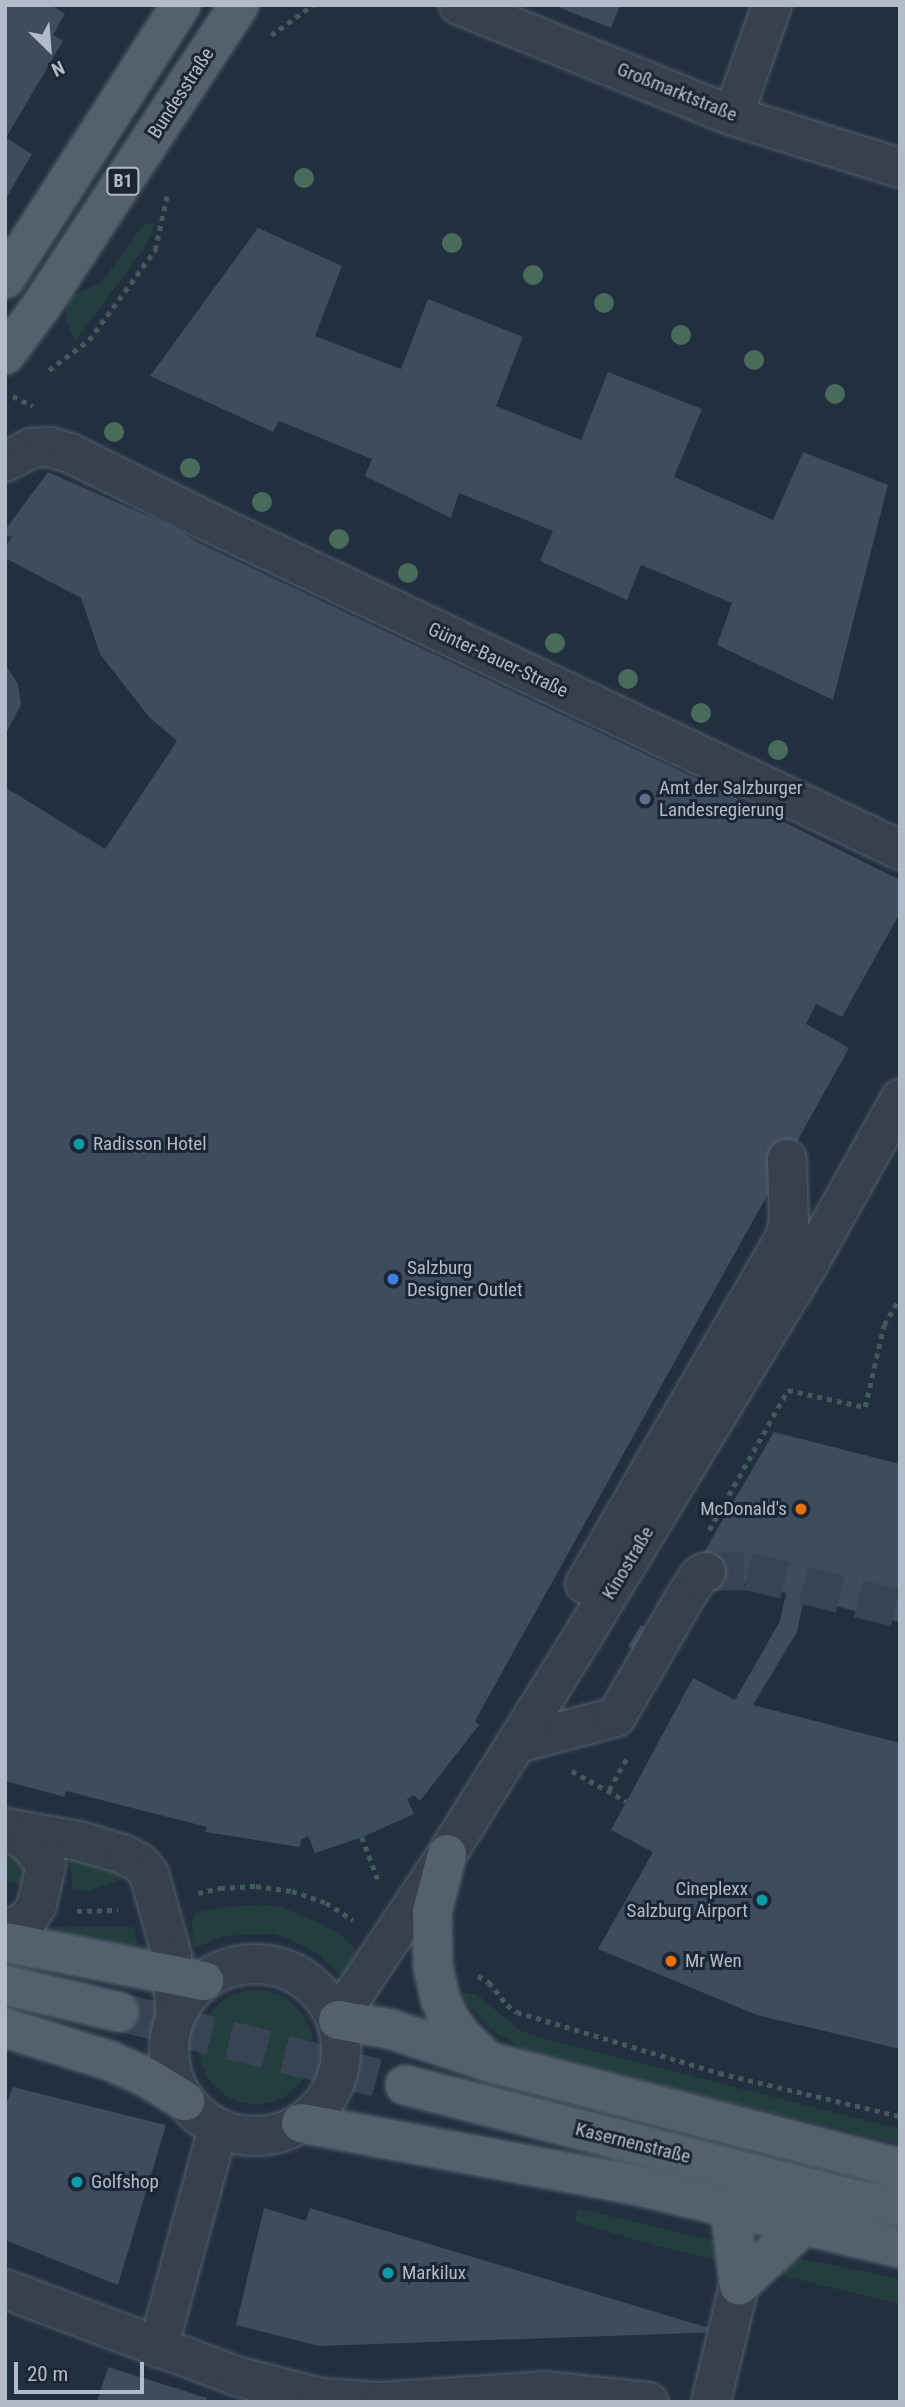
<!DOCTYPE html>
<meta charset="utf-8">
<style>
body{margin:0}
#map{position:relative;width:905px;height:2407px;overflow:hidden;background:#222f3e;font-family:"Roboto Condensed",sans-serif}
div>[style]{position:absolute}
.green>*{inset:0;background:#243d3f}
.round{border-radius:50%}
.building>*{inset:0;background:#3d4d5e;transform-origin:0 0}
.minor-tunnel>*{height:38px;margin-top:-19px;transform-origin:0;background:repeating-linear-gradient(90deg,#374453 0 38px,transparent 0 57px)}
.major-tunnel>*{height:38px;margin-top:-19px;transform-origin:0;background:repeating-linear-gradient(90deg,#374453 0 38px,transparent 0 57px)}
.path>*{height:4.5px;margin-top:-2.25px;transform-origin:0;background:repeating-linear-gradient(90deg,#425a5c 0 5px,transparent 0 10px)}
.roads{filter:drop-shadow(0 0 2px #545e6c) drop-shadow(0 0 2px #545e6c)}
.minor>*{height:38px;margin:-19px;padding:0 19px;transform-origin:19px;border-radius:19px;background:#36404e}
.minor>.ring{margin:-19px;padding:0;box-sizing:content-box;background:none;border:38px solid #36404e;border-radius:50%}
.major>*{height:38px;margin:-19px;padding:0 19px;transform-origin:19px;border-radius:19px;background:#54606e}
.trees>*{width:20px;height:20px;margin:-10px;border-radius:50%;background:#486b5b}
.dots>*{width:19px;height:19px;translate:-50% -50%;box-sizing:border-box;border:4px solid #1b2533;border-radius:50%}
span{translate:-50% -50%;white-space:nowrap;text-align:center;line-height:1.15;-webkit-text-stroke:6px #1b2533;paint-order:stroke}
.shield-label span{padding:2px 5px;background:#1b2533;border:2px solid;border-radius:5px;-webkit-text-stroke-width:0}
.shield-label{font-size:18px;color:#b1bbc9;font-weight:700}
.street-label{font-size:19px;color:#b1bbc9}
.poi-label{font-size:19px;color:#b1bbc9}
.left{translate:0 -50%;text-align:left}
.right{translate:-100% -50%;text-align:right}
.frame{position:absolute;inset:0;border:7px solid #b1bbc9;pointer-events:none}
.north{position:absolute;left:14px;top:14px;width:70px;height:70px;-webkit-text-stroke:5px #1b2533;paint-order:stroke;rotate:155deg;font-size:19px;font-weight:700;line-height:28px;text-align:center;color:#b1bbc9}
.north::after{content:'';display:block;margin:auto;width:24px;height:32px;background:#b1bbc9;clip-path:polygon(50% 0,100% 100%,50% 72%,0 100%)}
.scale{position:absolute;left:14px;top:2362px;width:130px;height:32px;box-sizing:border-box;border:4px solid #b1bbc9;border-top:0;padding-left:9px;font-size:21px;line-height:24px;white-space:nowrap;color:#b1bbc9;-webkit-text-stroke:5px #1b2533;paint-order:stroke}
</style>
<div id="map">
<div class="green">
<i style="clip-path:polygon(155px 223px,146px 246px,75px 341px,67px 323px,65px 299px,101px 283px,144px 224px)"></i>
<i style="clip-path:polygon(5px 1851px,23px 1864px,28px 1875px,27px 1883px,20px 1885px,5px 1882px)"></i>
<i style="clip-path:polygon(69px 1858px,104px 1863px,123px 1879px,89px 1891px,73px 1890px)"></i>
<i style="clip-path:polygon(264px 1905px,282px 1907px,322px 1924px,343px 1937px,363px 1957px,344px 1979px,319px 1955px,288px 1938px,272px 1934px,224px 1936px,197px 1947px,193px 1946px,192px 1920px,196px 1913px,221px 1907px)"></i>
<i style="clip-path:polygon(55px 1927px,132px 1927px,135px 1929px,137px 1946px,135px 1949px,55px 1935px)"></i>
<i class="round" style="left:199px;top:1990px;width:114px;height:114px"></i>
<i style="clip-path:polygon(462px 1993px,476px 1994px,521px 2031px,545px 2039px,900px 2129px,900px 2144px,534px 2055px,490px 2029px,468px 2005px)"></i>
<i style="clip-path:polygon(577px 2208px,689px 2235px,900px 2279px,900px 2304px,654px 2245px,575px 2222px)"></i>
</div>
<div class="building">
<i style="clip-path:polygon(5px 5px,51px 5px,65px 14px,53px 35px,63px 41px,6px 138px,32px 154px,5px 200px)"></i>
<i style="clip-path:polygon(553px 5px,620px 5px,611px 28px)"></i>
<i style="clip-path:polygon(258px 228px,342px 266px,315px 336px,401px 369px,428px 299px,523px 337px,496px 406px,581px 440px,608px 372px,702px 409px,674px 477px,773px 520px,803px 452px,888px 485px,833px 700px,717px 645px,732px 603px,641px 565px,627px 600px,540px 561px,553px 531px,459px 493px,451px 518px,365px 476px,372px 459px,279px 421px,273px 432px,150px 376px)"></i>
<i style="clip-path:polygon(48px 472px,177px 529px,199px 543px,706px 783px,900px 880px,900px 913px,842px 1017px,816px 1004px,806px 1024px,849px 1048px,475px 1721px,479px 1725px,420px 1801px,414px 1795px,407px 1799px,414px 1814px,365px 1836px,315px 1853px,308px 1836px,301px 1840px,300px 1847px,205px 1832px,207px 1827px,66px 1791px,65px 1797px,5px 1781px,5px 787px,105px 849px,177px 741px,149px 717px,100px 654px,81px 598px,5px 558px,5px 547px,12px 537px,5px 535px,5px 530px)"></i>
<i style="clip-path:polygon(5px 664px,18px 684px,21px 705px,5px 735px)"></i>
<i style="clip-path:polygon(774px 1432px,900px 1464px,900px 1622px,804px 1598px,797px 1632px,753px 1705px,900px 1743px,900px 2049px,757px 2015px,598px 1949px,653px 1852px,611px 1830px,693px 1678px,735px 1700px,780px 1621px,786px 1593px,693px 1571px)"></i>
<i style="left:641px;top:1625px;width:17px;height:25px;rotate:31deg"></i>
<i style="clip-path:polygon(13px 2087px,166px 2125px,118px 2285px,5px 2240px,5px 2106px)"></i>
<i style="clip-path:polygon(264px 2208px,306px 2221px,310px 2208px,722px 2332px,319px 2346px,236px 2325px)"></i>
<i style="clip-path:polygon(108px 2367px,207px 2398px,206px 2402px,97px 2402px)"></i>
</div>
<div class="minor-tunnel">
<i style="left:706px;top:1572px;width:42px;rotate:-1.4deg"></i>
<i style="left:748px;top:1571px;width:157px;rotate:14deg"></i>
</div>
<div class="major-tunnel">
<i style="left:119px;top:2012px;width:295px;rotate:14.3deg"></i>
</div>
<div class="path">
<i style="left:271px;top:35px;width:52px;rotate:-35.5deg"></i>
<i style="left:49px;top:370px;width:50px;rotate:-36.9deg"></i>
<i style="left:89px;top:340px;width:112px;rotate:-53.7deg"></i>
<i style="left:155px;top:250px;width:60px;rotate:-77.6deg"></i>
<i style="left:13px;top:396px;width:22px;rotate:27deg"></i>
<i style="left:709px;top:1530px;width:161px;rotate:-60.6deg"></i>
<i style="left:788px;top:1390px;width:79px;rotate:12.4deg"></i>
<i style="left:865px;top:1407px;width:84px;rotate:-77deg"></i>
<i style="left:884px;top:1325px;width:32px;rotate:-60deg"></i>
<i style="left:572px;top:1771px;width:62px;rotate:29.1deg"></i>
<i style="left:609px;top:1790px;width:37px;rotate:-61deg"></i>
<i style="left:362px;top:1837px;width:46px;rotate:69.6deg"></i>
<i style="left:198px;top:1893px;width:23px;rotate:-13deg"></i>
<i style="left:220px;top:1888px;width:36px;rotate:-3deg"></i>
<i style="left:256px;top:1886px;width:36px;rotate:8deg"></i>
<i style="left:292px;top:1891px;width:36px;rotate:19deg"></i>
<i style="left:326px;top:1903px;width:32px;rotate:32deg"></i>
<i style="left:77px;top:1911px;width:41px;rotate:-1.4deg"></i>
<i style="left:478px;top:1976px;width:13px;rotate:29deg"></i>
<i style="left:489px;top:1982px;width:29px;rotate:52deg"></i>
<i style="left:507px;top:2005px;width:12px;rotate:35deg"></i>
<i style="left:517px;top:2012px;width:211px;rotate:16.8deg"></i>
<i style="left:719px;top:2073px;width:186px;rotate:13.4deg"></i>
</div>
<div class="roads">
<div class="minor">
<i style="left:459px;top:5px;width:296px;rotate:22.1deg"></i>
<i style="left:733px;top:116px;width:175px;rotate:17.3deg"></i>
<i style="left:733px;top:116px;width:118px;rotate:-70.6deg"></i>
<i style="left:5px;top:462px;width:30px;rotate:-28deg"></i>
<i style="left:31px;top:448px;width:19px;rotate:-3deg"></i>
<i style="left:50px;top:447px;width:21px;rotate:17deg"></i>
<i style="left:70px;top:453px;width:157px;rotate:26.4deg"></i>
<i style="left:211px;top:523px;width:763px;rotate:25.39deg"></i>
<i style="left:585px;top:1584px;width:397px;rotate:-60deg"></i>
<i style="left:784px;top:1240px;width:18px;rotate:-74deg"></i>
<i style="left:789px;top:1223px;width:64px;rotate:-91.8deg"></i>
<i style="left:517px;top:1743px;width:102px;rotate:-14.7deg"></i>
<i style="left:616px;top:1717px;width:142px;rotate:-60deg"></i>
<i style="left:687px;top:1594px;width:22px;rotate:-56deg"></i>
<i style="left:699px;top:1576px;width:8px;rotate:-30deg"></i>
<i style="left:5px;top:1828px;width:75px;rotate:10deg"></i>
<i style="left:79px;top:1841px;width:46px;rotate:16.5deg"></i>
<i style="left:123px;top:1854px;width:19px;rotate:28deg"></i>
<i style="left:140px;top:1863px;width:14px;rotate:51deg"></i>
<i style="left:149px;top:1874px;width:85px;rotate:74.3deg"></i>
<i style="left:172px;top:1956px;width:52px;rotate:86.7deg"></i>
<i style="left:5px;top:1830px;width:25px;rotate:27deg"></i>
<i style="left:27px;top:1841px;width:31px;rotate:52deg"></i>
<i style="left:46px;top:1865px;width:41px;rotate:102.7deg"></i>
<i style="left:37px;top:1905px;width:18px;rotate:124deg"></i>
<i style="left:27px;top:1920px;width:25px;rotate:151deg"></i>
<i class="ring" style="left:169px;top:1964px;width:134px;height:134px"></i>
<i style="left:335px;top:2013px;width:27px;rotate:-45deg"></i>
<i style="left:354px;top:1994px;width:168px;rotate:-56.4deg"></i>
<i style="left:447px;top:1854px;width:257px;rotate:-58deg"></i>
<i style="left:583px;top:1636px;width:428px;rotate:-58.8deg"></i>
<i style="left:805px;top:1270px;width:196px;rotate:-60.9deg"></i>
<i style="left:5px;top:2289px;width:250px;rotate:20.6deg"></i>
<i style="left:239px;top:2377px;width:85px;rotate:14.4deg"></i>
<i style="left:321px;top:2398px;width:59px;rotate:3.9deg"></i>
<i style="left:380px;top:2402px;width:164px;rotate:-3.8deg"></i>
<i style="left:544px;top:2391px;width:105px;rotate:6deg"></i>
<i style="left:158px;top:2348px;width:228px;rotate:-74.7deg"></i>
<i style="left:711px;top:2402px;width:120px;rotate:-76.5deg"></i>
</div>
<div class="major">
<i style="left:5px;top:279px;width:326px;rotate:-57.3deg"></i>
<i style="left:5px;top:355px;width:62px;rotate:-53.5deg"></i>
<i style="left:42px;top:305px;width:359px;rotate:-56.7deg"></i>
<i style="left:447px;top:1854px;width:60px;rotate:104.5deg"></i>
<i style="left:432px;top:1912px;width:54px;rotate:88.9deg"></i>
<i style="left:433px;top:1966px;width:33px;rotate:78deg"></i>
<i style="left:440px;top:1998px;width:20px;rotate:66deg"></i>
<i style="left:448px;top:2016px;width:20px;rotate:57deg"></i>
<i style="left:459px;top:2033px;width:40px;rotate:45deg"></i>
<i style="left:5px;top:1942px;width:203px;rotate:11.1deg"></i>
<i style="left:5px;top:1985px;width:117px;rotate:13.3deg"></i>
<i style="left:338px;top:2020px;width:53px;rotate:9.8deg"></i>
<i style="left:390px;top:2029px;width:104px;rotate:18.4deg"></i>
<i style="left:489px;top:2062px;width:424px;rotate:14.5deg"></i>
<i style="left:5px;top:2028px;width:108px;rotate:17.3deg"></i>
<i style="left:108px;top:2060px;width:44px;rotate:24.2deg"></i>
<i style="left:148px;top:2078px;width:44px;rotate:31.9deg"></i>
<i style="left:405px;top:2085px;width:470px;rotate:14.3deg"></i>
<i style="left:860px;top:2201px;width:40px;rotate:7.1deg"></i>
<i style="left:301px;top:2123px;width:340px;rotate:10.5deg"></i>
<i style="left:635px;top:2185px;width:272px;rotate:13.4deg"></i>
<i style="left:730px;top:2207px;width:79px;rotate:83.4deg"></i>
<i style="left:739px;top:2285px;width:88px;rotate:-42.7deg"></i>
</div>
</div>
<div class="trees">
<i style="left:304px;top:178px"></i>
<i style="left:452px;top:243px"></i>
<i style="left:533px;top:275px"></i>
<i style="left:604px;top:303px"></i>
<i style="left:681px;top:335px"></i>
<i style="left:754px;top:360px"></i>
<i style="left:835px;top:394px"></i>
<i style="left:114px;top:432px"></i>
<i style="left:190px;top:468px"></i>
<i style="left:262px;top:502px"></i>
<i style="left:339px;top:539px"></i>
<i style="left:408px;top:573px"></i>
<i style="left:555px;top:643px"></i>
<i style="left:628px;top:679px"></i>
<i style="left:701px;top:713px"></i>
<i style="left:778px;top:750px"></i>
</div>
<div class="dots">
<i style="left:645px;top:799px;background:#5c6f8a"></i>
<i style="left:79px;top:1144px;background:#0f9aa8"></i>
<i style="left:393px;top:1279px;background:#3f7fe0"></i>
<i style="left:801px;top:1509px;background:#e8710a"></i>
<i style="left:762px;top:1900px;background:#0f9aa8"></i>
<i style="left:671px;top:1961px;background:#e8710a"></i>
<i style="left:77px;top:2182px;background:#0f9aa8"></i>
<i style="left:388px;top:2273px;background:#0f9aa8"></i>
</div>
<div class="shield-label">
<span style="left:123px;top:181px">B1</span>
</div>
<div class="street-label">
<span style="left:677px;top:92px;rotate:22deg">Großmarktstraße</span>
<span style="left:181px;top:93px;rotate:-57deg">Bundesstraße</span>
<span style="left:498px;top:660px;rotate:25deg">Günter-Bauer-Straße</span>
<span style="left:628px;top:1563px;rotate:-59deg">Kinostraße</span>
<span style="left:633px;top:2143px;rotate:14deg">Kasernenstraße</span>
</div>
<div class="poi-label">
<span class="left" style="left:659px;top:799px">Amt der Salzburger<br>Landesregierung</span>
<span class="left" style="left:93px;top:1144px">Radisson Hotel</span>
<span class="left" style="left:407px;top:1279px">Salzburg<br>Designer Outlet</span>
<span class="right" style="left:787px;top:1509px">McDonald's</span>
<span class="right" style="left:748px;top:1900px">Cineplexx<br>Salzburg Airport</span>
<span class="left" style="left:685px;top:1961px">Mr Wen</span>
<span class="left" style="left:91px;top:2182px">Golfshop</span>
<span class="left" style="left:402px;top:2273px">Markilux</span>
</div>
<div class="frame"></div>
<div class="north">N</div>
<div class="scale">20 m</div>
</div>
